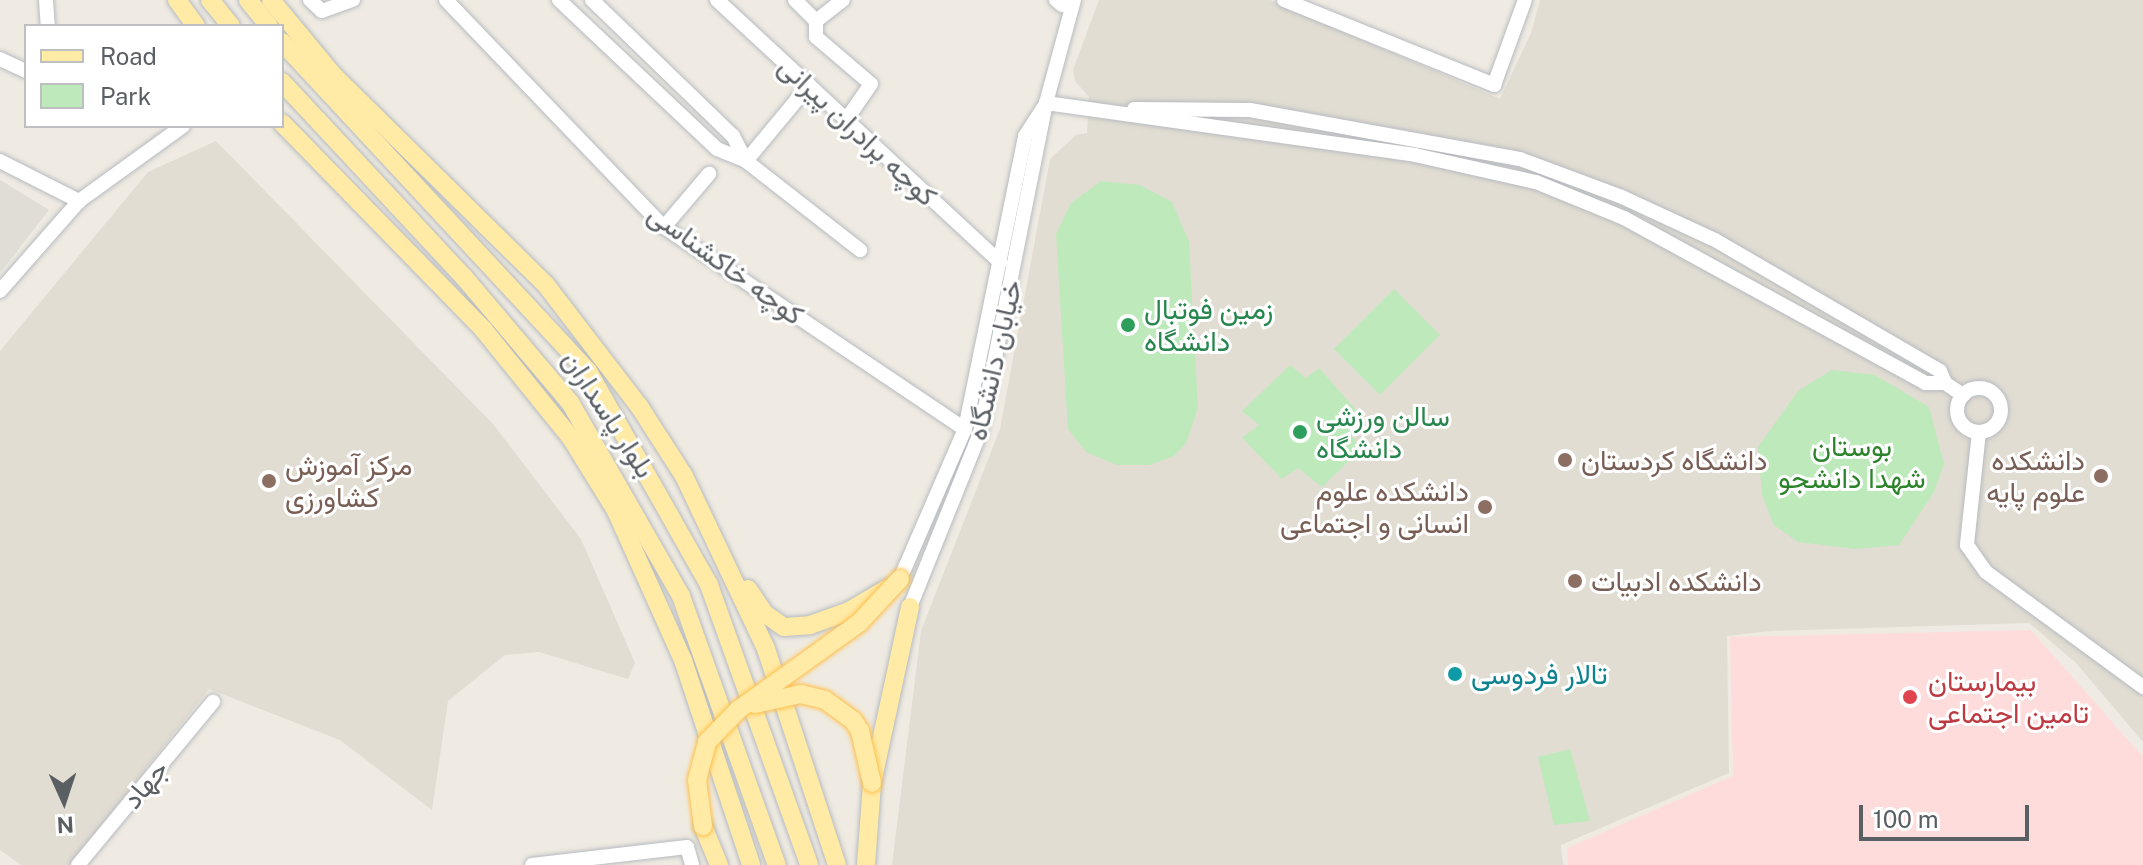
<!DOCTYPE html>
<meta charset="utf-8">
<style>
body{margin:0}
#map{position:relative;width:2143px;height:865px;overflow:hidden;background:#efebe2;font-family:"Public Sans",Vazirmatn,sans-serif}
div>[style]{position:absolute}
.industrial>*{inset:0;background:#dfddd6}
.education>*{inset:0;background:#e1ddd2}
.medical>*{inset:0;background:#fedcdb}
.green>*{inset:0;background:#bee9bb;transform-origin:0 0}
.roads{filter:drop-shadow(0 0 2px #b7bbc0) drop-shadow(0 0 2px #b7bbc0)}
.minor>*{height:14px;margin:-7px;padding:0 7px;transform-origin:7px;border-radius:7px;background:#fff}
.minor>.ring{margin:-7px;padding:0;box-sizing:content-box;background:none;border:14px solid #fff;border-radius:50%}
.major>*{height:18px;margin:-9px;padding:0 9px;transform-origin:9px;border-radius:9px;background:#ffeaa6}
.bridges{filter:drop-shadow(0 0 2px #ffc04a) drop-shadow(0 0 2px #ffc04a)}
.major-bridge>*{height:18px;margin:-9px;padding:0 9px;transform-origin:9px;border-radius:9px;background:#ffeaa6}
.dots>*{width:22px;height:22px;translate:-50% -50%;box-sizing:border-box;border:4px solid #fff;border-radius:50%}
span{translate:-50% -50%;white-space:nowrap;text-align:center;line-height:1.15;-webkit-text-stroke:6px #fff;paint-order:stroke}
.street-label{font-size:28px;color:#5a5f64}
.leisure-label{font-size:28px;color:#27864d}
.left{translate:0 -50%;text-align:left}
.park-label{font-size:28px;color:#2d832b}
.education-label{font-size:28px;color:#785e54}
.right{translate:-100% -50%;text-align:right}
.culture-label{font-size:28px;color:#0d838f}
.health-label{font-size:28px;color:#be3a42}
.legend{position:absolute;left:24px;top:24px;width:260px;height:104px;box-sizing:border-box;background:#fff;border:2px solid #bdbfc1;margin:0;padding:10px 14px;list-style:none;font-size:24px;color:#5a5f64}
.legend li{display:flex;align-items:center;gap:16px;height:40px}
.legend b{width:40px;border:2px solid #bdbfc1}
.north{position:absolute;left:24px;top:761px;width:80px;height:80px;-webkit-text-stroke:6px #fff;paint-order:stroke;rotate:177deg;font-size:22px;font-weight:700;line-height:32px;text-align:center;color:#5a5f64}
.north::after{content:'';display:block;margin:auto;width:28px;height:36px;background:#5a5f64;clip-path:polygon(50% 0,100% 100%,50% 72%,0 100%)}
.scale{position:absolute;left:1859px;top:805px;width:170px;height:36px;box-sizing:border-box;border:4px solid #5a5f64;border-top:0;padding-left:10px;font-size:24px;line-height:28px;white-space:nowrap;color:#5a5f64;-webkit-text-stroke:6px #fff;paint-order:stroke}
</style>
<div id="map">
<div class="industrial">
<i style="clip-path:polygon(0 180px,49px 210px,0 273px)"></i>
</div>
<div class="education">
<i style="clip-path:polygon(1099px 0,1270px 0,1500px 99px,1531px 33px,1540px 0,2143px 0,2143px 742px,2076px 663px,2029px 623px,1771px 631px,1727px 636px,1729px 773px,1561px 845px,1563px 865px,892px 865px,921px 631px,1000px 429px,1050px 159px,1076px 135px,1087px 133px,1089px 97px,1075px 81px,1073px 70px)"></i>
<i style="clip-path:polygon(216px 141px,493px 424px,581px 539px,635px 663px,628px 679px,539px 652px,505px 655px,448px 701px,432px 810px,340px 740px,209px 689px,70px 865px,21px 865px,0 850px,0 351px,148px 172px)"></i>
</div>
<div class="medical">
<i style="clip-path:polygon(2031px 630px,2143px 757px,2143px 865px,1568px 865px,1567px 848px,1733px 776px,1730px 637px)"></i>
</div>
<div class="green">
<i style="clip-path:polygon(1101px 181px,1140px 185px,1172px 202px,1189px 242px,1198px 408px,1186px 443px,1174px 456px,1149px 465px,1117px 465px,1086px 452px,1068px 429px,1056px 234px,1071px 203px)"></i>
<i style="left:1394px;top:289px;width:65px;height:85px;rotate:45deg"></i>
<i style="clip-path:polygon(1290px 365px,1306px 378px,1319px 368px,1356px 410px,1344px 423px,1361px 449px,1322px 487px,1298px 468px,1282px 479px,1242px 438px,1259px 425px,1242px 411px)"></i>
<i style="clip-path:polygon(1832px 370px,1875px 375px,1929px 407px,1944px 464px,1934px 492px,1899px 545px,1856px 549px,1798px 542px,1774px 525px,1762px 495px,1758px 447px,1798px 391px)"></i>
<i style="clip-path:polygon(1570px 749px,1590px 821px,1554px 825px,1538px 757px)"></i>
</div>
<div class="roads">
<div class="minor">
<i style="left:46px;top:0;width:26px;rotate:86deg"></i>
<i style="left:310px;top:0;width:16px;rotate:43deg"></i>
<i style="left:322px;top:11px;width:33px;rotate:-20deg"></i>
<i style="left:446px;top:0;width:315px;rotate:46.2deg"></i>
<i style="left:664px;top:227px;width:362px;rotate:33.9deg"></i>
<i style="left:559px;top:0;width:217px;rotate:43.3deg"></i>
<i style="left:717px;top:149px;width:31px;rotate:22deg"></i>
<i style="left:746px;top:161px;width:145px;rotate:38deg"></i>
<i style="left:592px;top:0;width:196px;rotate:44deg"></i>
<i style="left:733px;top:136px;width:28px;rotate:63deg"></i>
<i style="left:717px;top:0;width:386px;rotate:42.8deg"></i>
<i style="left:795px;top:0;width:30px;rotate:45deg"></i>
<i style="left:816px;top:21px;width:34px;rotate:-38deg"></i>
<i style="left:1056px;top:0;width:8px;rotate:40deg"></i>
<i style="left:1284px;top:0;width:227px;rotate:22deg"></i>
<i style="left:1494px;top:85px;width:90px;rotate:-70deg"></i>
<i style="left:816px;top:21px;width:16px;rotate:90deg"></i>
<i style="left:816px;top:37px;width:72px;rotate:40.5deg"></i>
<i style="left:871px;top:84px;width:44px;rotate:124.8deg"></i>
<i style="left:0;top:59px;width:29px;rotate:25deg"></i>
<i style="left:1046px;top:103px;width:373px;rotate:8deg"></i>
<i style="left:1415px;top:155px;width:124px;rotate:12.6deg"></i>
<i style="left:1536px;top:182px;width:95px;rotate:22.2deg"></i>
<i style="left:1624px;top:218px;width:343px;rotate:28.7deg"></i>
<i style="left:1925px;top:383px;width:20px"></i>
<i style="left:1945px;top:383px;width:22px;rotate:34deg"></i>
<i style="left:1134px;top:109px;width:116px;rotate:0.5deg"></i>
<i style="left:1250px;top:110px;width:274px;rotate:10.3deg"></i>
<i style="left:1520px;top:159px;width:109px;rotate:20.4deg"></i>
<i style="left:1622px;top:197px;width:102px;rotate:24.8deg"></i>
<i style="left:1715px;top:240px;width:260px;rotate:30.2deg"></i>
<i style="left:1940px;top:371px;width:13px;rotate:67deg"></i>
<i style="left:0;top:161px;width:89px;rotate:26.9deg"></i>
<i style="left:746px;top:161px;width:99px;rotate:-50.3deg"></i>
<i style="left:664px;top:227px;width:70px;rotate:-49.7deg"></i>
<i style="left:0;top:291px;width:120px;rotate:-48.7deg"></i>
<i style="left:79px;top:201px;width:128px;rotate:-35.8deg"></i>
<i class="ring" style="left:1957px;top:388px;width:30px;height:30px"></i>
<i style="left:1979px;top:432px;width:114px;rotate:96.1deg"></i>
<i style="left:1967px;top:545px;width:33px;rotate:55deg"></i>
<i style="left:1986px;top:572px;width:195px;rotate:36.2deg"></i>
<i style="left:900px;top:579px;width:163px;rotate:-66.6deg"></i>
<i style="left:965px;top:429px;width:299px;rotate:-78.4deg"></i>
<i style="left:1025px;top:136px;width:35px;rotate:-57deg"></i>
<i style="left:910px;top:607px;width:188px;rotate:-68.1deg"></i>
<i style="left:980px;top:433px;width:337px;rotate:-78.7deg"></i>
<i style="left:1046px;top:103px;width:107px;rotate:-74.8deg"></i>
<i style="left:78px;top:865px;width:212px;rotate:-50.4deg"></i>
<i style="left:532px;top:865px;width:156px;rotate:-6.6deg"></i>
<i style="left:687px;top:847px;width:19px;rotate:74deg"></i>
</div>
<div class="major">
<i style="left:177px;top:0;width:32px;rotate:54deg"></i>
<i style="left:210px;top:0;width:33px;rotate:51deg"></i>
<i style="left:248px;top:0;width:33px;rotate:51deg"></i>
<i style="left:271px;top:0;width:97px;rotate:50.4deg"></i>
<i style="left:333px;top:75px;width:299px;rotate:44.6deg"></i>
<i style="left:546px;top:285px;width:153px;rotate:52.5deg"></i>
<i style="left:639px;top:406px;width:83px;rotate:57.3deg"></i>
<i style="left:684px;top:476px;width:191px;rotate:64.6deg"></i>
<i style="left:766px;top:649px;width:227px;rotate:71.8deg"></i>
<i style="left:282px;top:42px;width:449px;rotate:47.1deg"></i>
<i style="left:588px;top:371px;width:246px;rotate:60.5deg"></i>
<i style="left:709px;top:585px;width:297px;rotate:70.3deg"></i>
<i style="left:282px;top:82px;width:265px;rotate:47deg"></i>
<i style="left:463px;top:276px;width:167px;rotate:49.8deg"></i>
<i style="left:571px;top:404px;width:221px;rotate:60.2deg"></i>
<i style="left:681px;top:596px;width:286px;rotate:70.4deg"></i>
<i style="left:282px;top:123px;width:288px;rotate:45.7deg"></i>
<i style="left:483px;top:329px;width:140px;rotate:51.1deg"></i>
<i style="left:571px;top:438px;width:86px;rotate:58.3deg"></i>
<i style="left:616px;top:511px;width:163px;rotate:65.8deg"></i>
<i style="left:683px;top:660px;width:216px;rotate:71.6deg"></i>
<i style="left:748px;top:589px;width:29px;rotate:56deg"></i>
<i style="left:764px;top:613px;width:24px;rotate:35deg"></i>
<i style="left:784px;top:627px;width:26px;rotate:-4deg"></i>
<i style="left:810px;top:625px;width:41px;rotate:-19.7deg"></i>
<i style="left:849px;top:611px;width:45px;rotate:-30.5deg"></i>
<i style="left:703px;top:826px;width:42px;rotate:67.7deg"></i>
<i style="left:866px;top:865px;width:82px;rotate:-85.8deg"></i>
<i style="left:872px;top:783px;width:180px;rotate:-77.8deg"></i>
</div>
</div>
<div class="bridges">
<div class="major-bridge">
<i style="left:755px;top:704px;width:47px;rotate:-12.3deg"></i>
<i style="left:801px;top:694px;width:25px;rotate:14deg"></i>
<i style="left:825px;top:700px;width:34px;rotate:36deg"></i>
<i style="left:853px;top:720px;width:13px;rotate:58deg"></i>
<i style="left:860px;top:731px;width:53px;rotate:77deg"></i>
<i style="left:703px;top:826px;width:46px;rotate:-97.4deg"></i>
<i style="left:697px;top:780px;width:39px;rotate:-75deg"></i>
<i style="left:707px;top:742px;width:45px;rotate:-45.9deg"></i>
<i style="left:738px;top:710px;width:149px;rotate:-35.7deg"></i>
<i style="left:859px;top:623px;width:60px;rotate:-47deg"></i>
</div>
</div>
<div class="dots">
<i style="left:1128px;top:325px;background:#2e9e5b"></i>
<i style="left:1300px;top:432px;background:#2e9e5b"></i>
<i style="left:1565px;top:460px;background:#8d6e63"></i>
<i style="left:2101px;top:476px;background:#8d6e63"></i>
<i style="left:269px;top:481px;background:#8d6e63"></i>
<i style="left:1485px;top:507px;background:#8d6e63"></i>
<i style="left:1575px;top:581px;background:#8d6e63"></i>
<i style="left:1455px;top:674px;background:#0f9aa8"></i>
<i style="left:1910px;top:697px;background:#e0444e"></i>
</div>
<div class="street-label">
<span style="left:858px;top:131px;rotate:43deg">کوچه برادران پیرانی</span>
<span style="left:726px;top:264px;rotate:36deg">کوچه خاکشناسی</span>
<span style="left:994px;top:360px;rotate:-77deg">خیابان دانشگاه</span>
<span style="left:609px;top:414px;rotate:57deg">بلوار پاسداران</span>
<span style="left:145px;top:784px;rotate:-50deg">جهاد</span>
</div>
<div class="leisure-label">
<span class="left" style="left:1144px;top:325px">زمین فوتبال<br>دانشگاه</span>
<span class="left" style="left:1316px;top:432px">سالن ورزشی<br>دانشگاه</span>
</div>
<div class="park-label">
<span style="left:1852px;top:462px">بوستان<br>شهدا دانشجو</span>
</div>
<div class="education-label">
<span class="left" style="left:1581px;top:460px">دانشگاه کردستان</span>
<span class="right" style="left:2085px;top:476px">دانشکده<br>علوم پایه</span>
<span class="left" style="left:285px;top:481px">مرکز آموزش<br>کشاورزی</span>
<span class="right" style="left:1469px;top:507px">دانشکده علوم<br>انسانی و اجتماعی</span>
<span class="left" style="left:1591px;top:581px">دانشکده ادبیات</span>
</div>
<div class="culture-label">
<span class="left" style="left:1471px;top:674px">تالار فردوسی</span>
</div>
<div class="health-label">
<span class="left" style="left:1928px;top:697px">بیمارستان<br>تامین اجتماعی</span>
</div>
<ul class="legend">
<li><b style="height:10px;background:#ffeaa6"></b>Road</li>
<li><b style="height:22px;background:#bee9bb"></b>Park</li>
</ul>
<div class="north">N</div>
<div class="scale">100 m</div>
</div>
